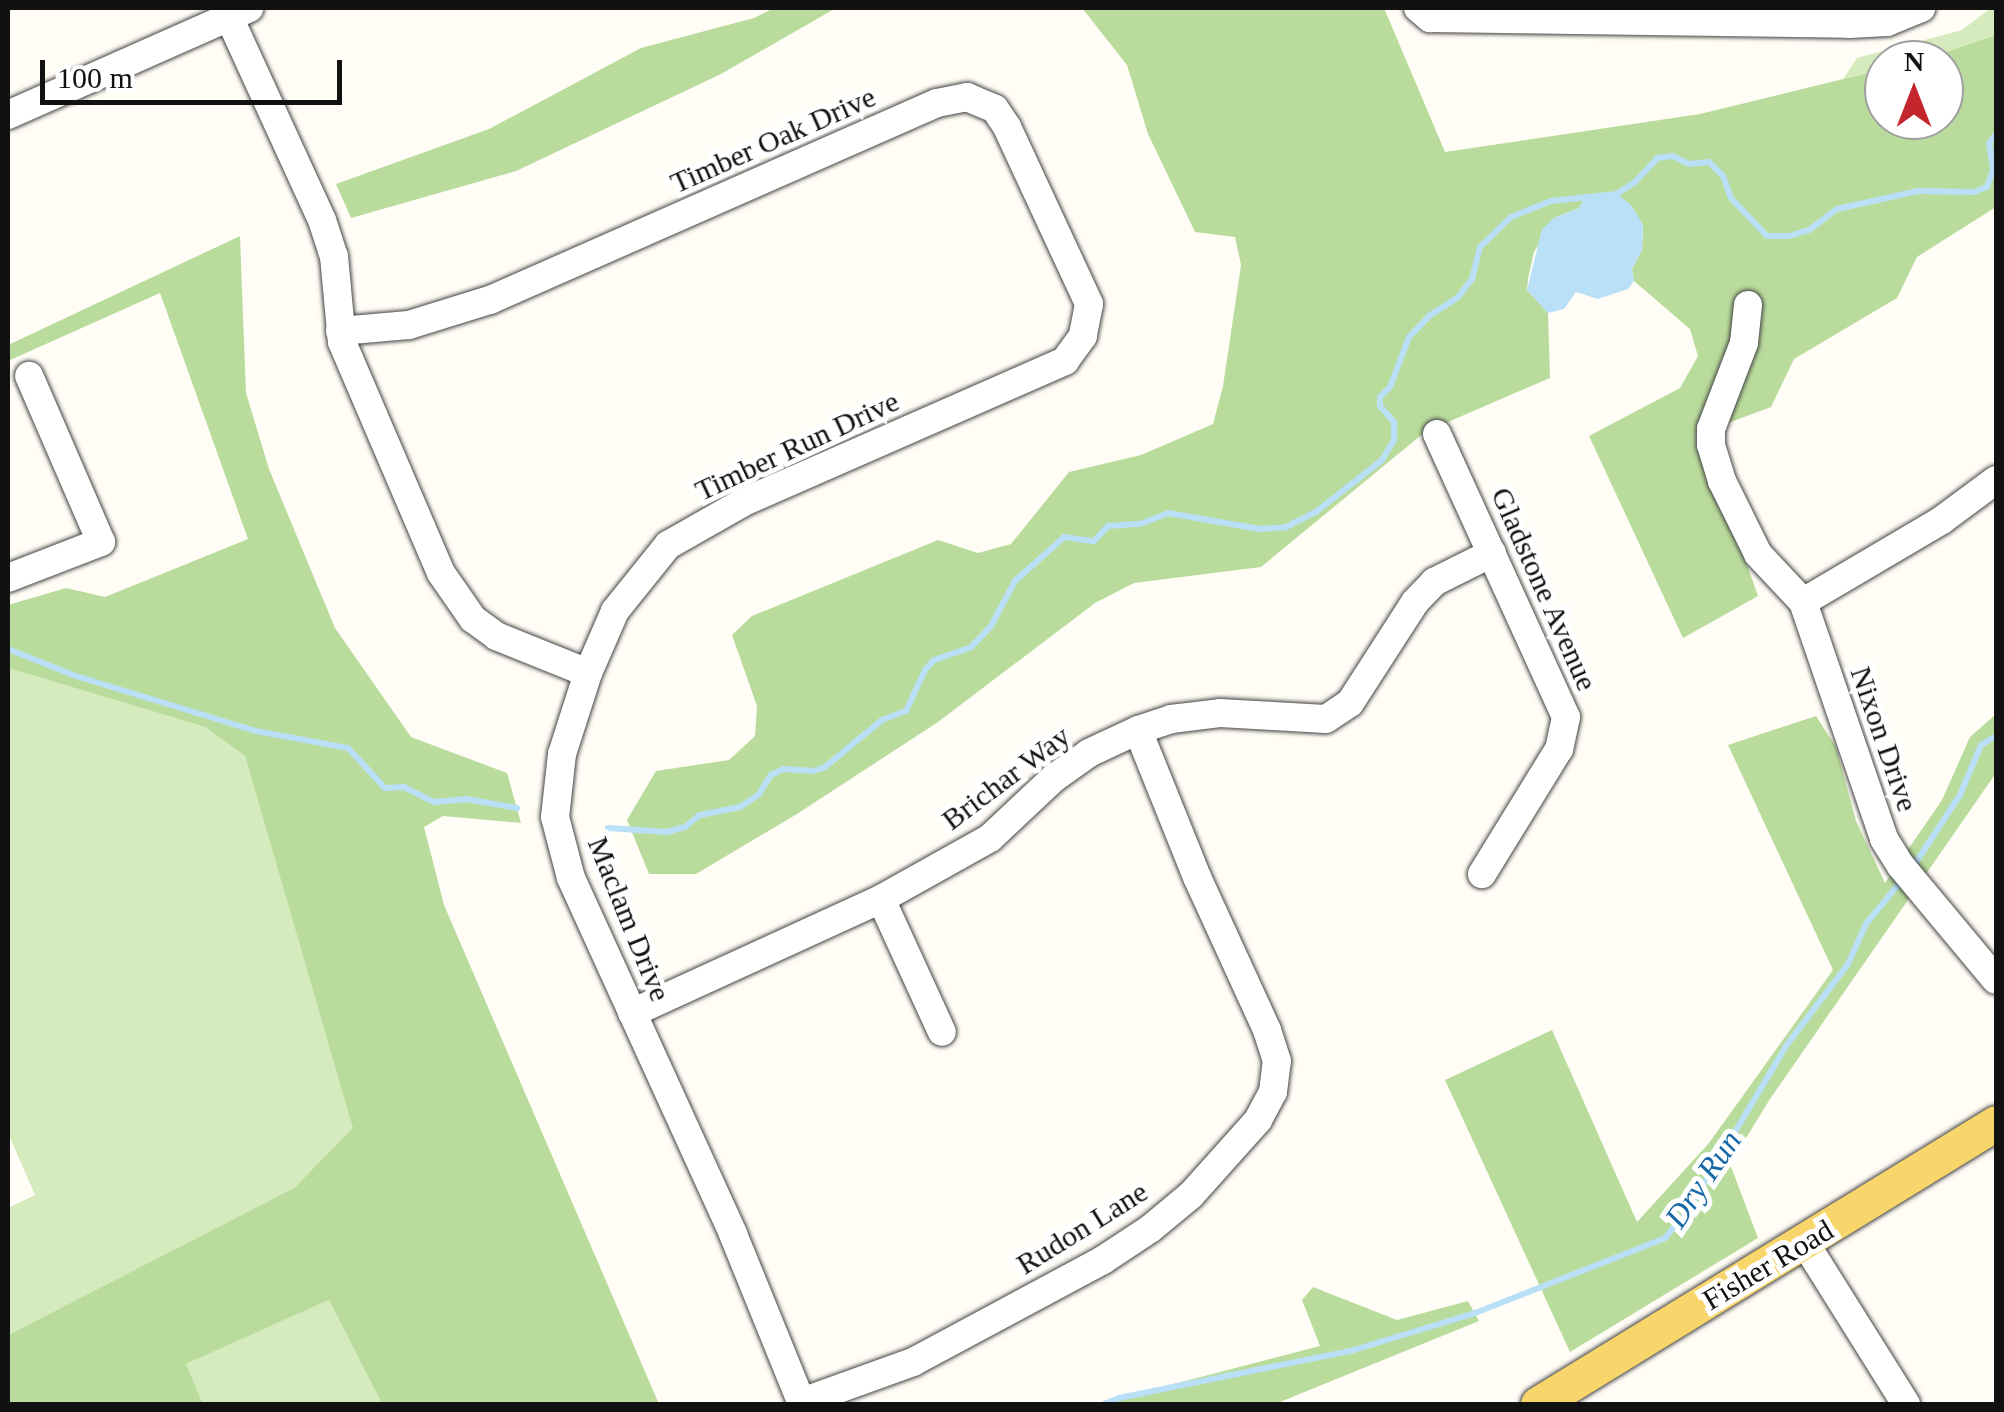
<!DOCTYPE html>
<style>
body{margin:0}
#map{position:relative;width:2004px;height:1412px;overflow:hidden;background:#fffdf5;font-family:"Times New Roman",serif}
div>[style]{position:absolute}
.green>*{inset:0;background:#d5ebbd}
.forest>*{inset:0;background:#b9dc9c}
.water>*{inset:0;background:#b9e0f7}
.stream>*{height:6px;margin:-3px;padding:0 3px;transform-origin:3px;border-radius:3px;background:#b9e0f7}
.roads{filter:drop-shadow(0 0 2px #444) drop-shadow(0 0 2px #444)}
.minor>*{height:28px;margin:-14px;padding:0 14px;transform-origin:14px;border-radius:14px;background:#fff}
.major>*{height:35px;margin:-17.5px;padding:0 17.5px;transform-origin:17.5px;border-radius:17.5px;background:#f9d66b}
span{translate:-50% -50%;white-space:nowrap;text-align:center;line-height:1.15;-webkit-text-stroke:10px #fff;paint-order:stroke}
.street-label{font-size:30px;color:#111}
.water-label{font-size:32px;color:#1768a6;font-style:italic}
.frame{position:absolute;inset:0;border:10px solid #111;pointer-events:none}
.north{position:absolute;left:1864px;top:40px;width:100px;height:100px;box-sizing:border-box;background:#fff;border:2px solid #a0a0a0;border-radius:50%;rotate:0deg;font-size:28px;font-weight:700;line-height:40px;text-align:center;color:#111}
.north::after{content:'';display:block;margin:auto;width:35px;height:45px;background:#c4262e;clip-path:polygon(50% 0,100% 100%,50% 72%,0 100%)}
.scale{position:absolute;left:40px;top:60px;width:302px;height:45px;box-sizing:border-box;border:5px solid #111;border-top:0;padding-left:12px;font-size:30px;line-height:35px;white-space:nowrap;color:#111;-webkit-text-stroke:8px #fff;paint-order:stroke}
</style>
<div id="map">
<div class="green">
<i style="clip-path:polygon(1991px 8px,1996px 8px,1996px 35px,1922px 60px,1884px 60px,1884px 69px,1843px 79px,1857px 58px,1962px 30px)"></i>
<i style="clip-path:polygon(8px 668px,205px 727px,245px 756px,354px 1128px,294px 1188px,8px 1335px,8px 1208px,35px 1195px,8px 1133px)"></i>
<i style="clip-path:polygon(329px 1300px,382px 1404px,203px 1404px,186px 1364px)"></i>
</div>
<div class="forest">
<i style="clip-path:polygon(774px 8px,836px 8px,721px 74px,516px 171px,351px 218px,336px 184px,489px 129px,641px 48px,754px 18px)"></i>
<i style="clip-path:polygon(1082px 8px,1384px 8px,1445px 152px,1700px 114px,1884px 69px,1884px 120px,1944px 120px,1944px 60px,1922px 60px,1996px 35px,1996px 207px,1917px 257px,1897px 298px,1794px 359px,1771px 407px,1701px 433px,1758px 596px,1683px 638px,1589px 436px,1680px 388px,1698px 356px,1690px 329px,1634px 281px,1632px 269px,1642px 250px,1643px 225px,1579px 208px,1554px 218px,1534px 252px,1528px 279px,1527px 290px,1548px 313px,1550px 378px,1425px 432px,1261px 567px,1134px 583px,1095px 603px,938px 722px,797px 814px,696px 874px,649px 874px,627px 820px,656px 771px,729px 760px,755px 736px,757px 706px,732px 635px,752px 616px,938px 540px,978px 553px,1011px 544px,1069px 472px,1141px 455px,1213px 424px,1223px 386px,1241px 265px,1235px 237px,1195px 232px,1148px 134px,1127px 65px)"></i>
<i style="clip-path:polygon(240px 236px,246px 393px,269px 469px,335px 628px,411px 737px,507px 773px,521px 823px,443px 816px,424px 827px,444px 905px,659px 1404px,382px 1404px,329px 1300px,186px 1364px,203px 1404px,8px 1404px,8px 1335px,294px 1188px,353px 1128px,245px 756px,205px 727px,8px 668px,8px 605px,66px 588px,105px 597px,248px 539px,160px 293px,8px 361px,8px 345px)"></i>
<i style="clip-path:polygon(1996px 714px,1996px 773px,1770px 1099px,1730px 1164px,1758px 1238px,1570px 1352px,1445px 1080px,1552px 1030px,1637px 1222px,1709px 1143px,1833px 970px,1728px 745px,1816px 716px,1836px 747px,1856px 821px,1885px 883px,1942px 800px,1970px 737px)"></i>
<i style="clip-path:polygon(1313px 1287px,1397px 1320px,1468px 1301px,1479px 1321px,1275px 1404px,1096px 1404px,1320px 1346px,1302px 1300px)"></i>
</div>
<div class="water">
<i style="clip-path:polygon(1617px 194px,1632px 206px,1643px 225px,1642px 250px,1632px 269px,1634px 281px,1628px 289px,1598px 299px,1576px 292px,1564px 309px,1548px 313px,1527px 290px,1542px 229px,1554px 218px,1579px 208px,1585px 196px)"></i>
</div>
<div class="stream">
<i style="left:8px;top:649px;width:73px;rotate:21.7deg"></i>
<i style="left:76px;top:676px;width:188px;rotate:17deg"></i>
<i style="left:256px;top:731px;width:94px;rotate:10.5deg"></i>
<i style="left:348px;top:748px;width:54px;rotate:47.2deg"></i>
<i style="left:385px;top:788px;width:19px;rotate:-3deg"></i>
<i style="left:404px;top:787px;width:34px;rotate:27deg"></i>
<i style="left:434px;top:802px;width:32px;rotate:-5deg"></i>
<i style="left:466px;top:799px;width:52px;rotate:10deg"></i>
<i style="left:608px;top:828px;width:59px;rotate:3.9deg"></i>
<i style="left:667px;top:832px;width:19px;rotate:-16deg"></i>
<i style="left:685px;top:827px;width:19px;rotate:-39deg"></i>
<i style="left:700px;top:815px;width:41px;rotate:-11.3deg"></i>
<i style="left:740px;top:807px;width:23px;rotate:-34deg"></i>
<i style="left:759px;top:794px;width:22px;rotate:-58deg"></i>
<i style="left:771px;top:775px;width:14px;rotate:-25deg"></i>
<i style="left:784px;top:769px;width:29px;rotate:4deg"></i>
<i style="left:813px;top:771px;width:13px;rotate:-18deg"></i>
<i style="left:825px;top:767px;width:74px;rotate:-39.5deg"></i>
<i style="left:882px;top:720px;width:26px;rotate:-21deg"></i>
<i style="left:906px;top:711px;width:45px;rotate:-65.1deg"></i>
<i style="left:925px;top:670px;width:13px;rotate:-48deg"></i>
<i style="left:934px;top:660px;width:39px;rotate:-19deg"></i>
<i style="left:971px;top:647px;width:29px;rotate:-46deg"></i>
<i style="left:991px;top:626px;width:51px;rotate:-61.9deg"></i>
<i style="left:1015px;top:581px;width:66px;rotate:-41.9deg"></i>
<i style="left:1064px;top:537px;width:30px;rotate:8deg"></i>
<i style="left:1094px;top:541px;width:21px;rotate:-47deg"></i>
<i style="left:1108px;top:526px;width:32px;rotate:-4deg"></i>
<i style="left:1140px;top:524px;width:30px;rotate:-21deg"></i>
<i style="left:1168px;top:513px;width:93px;rotate:9.9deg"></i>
<i style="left:1260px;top:529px;width:26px;rotate:-4deg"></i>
<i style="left:1286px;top:527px;width:35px;rotate:-27deg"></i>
<i style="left:1317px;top:511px;width:83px;rotate:-38.1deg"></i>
<i style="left:1382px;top:460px;width:23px;rotate:-59deg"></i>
<i style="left:1394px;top:440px;width:18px;rotate:-90deg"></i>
<i style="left:1394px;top:422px;width:21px;rotate:-131deg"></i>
<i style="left:1380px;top:406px;width:9px;rotate:-90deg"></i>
<i style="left:1380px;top:397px;width:14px;rotate:-45deg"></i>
<i style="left:1390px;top:387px;width:53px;rotate:-69.2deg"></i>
<i style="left:1409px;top:337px;width:29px;rotate:-46deg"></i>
<i style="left:1429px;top:316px;width:35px;rotate:-33deg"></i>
<i style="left:1458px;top:297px;width:23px;rotate:-52deg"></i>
<i style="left:1472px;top:279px;width:33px;rotate:-76deg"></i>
<i style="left:1480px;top:247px;width:43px;rotate:-44.1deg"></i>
<i style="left:1511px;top:217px;width:43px;rotate:-21.8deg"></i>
<i style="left:1551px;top:201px;width:66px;rotate:-6.1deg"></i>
<i style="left:1617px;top:194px;width:22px;rotate:-34deg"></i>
<i style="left:1635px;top:182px;width:33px;rotate:-47deg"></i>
<i style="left:1657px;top:158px;width:16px;rotate:-7deg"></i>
<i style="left:1673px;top:156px;width:18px;rotate:27deg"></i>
<i style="left:1689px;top:164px;width:20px;rotate:-6deg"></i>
<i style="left:1709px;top:162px;width:20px;rotate:45deg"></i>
<i style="left:1723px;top:176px;width:23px;rotate:70deg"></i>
<i style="left:1731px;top:198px;width:52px;rotate:46.5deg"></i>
<i style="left:1767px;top:236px;width:22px"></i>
<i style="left:1789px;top:236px;width:21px;rotate:-17deg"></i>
<i style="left:1809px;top:230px;width:35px;rotate:-37deg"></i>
<i style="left:1837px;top:209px;width:83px;rotate:-12.5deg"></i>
<i style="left:1918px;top:191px;width:56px;rotate:1deg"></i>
<i style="left:1974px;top:192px;width:14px;rotate:-21deg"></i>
<i style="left:1987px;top:187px;width:18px;rotate:-71deg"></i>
<i style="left:1993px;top:170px;width:27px;rotate:-98deg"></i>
<i style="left:1989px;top:143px;width:11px;rotate:-52deg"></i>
<i style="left:1913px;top:867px;width:86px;rotate:-56.9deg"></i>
<i style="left:1960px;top:795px;width:54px;rotate:-67.2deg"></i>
<i style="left:1981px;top:745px;width:17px;rotate:-31deg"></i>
<i style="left:1104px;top:1404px;width:16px;rotate:-22deg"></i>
<i style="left:1119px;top:1398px;width:240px;rotate:-11.5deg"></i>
<i style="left:1354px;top:1350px;width:127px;rotate:-17deg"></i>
<i style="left:1475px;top:1313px;width:204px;rotate:-21.5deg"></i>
<i style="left:1665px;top:1238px;width:38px;rotate:-50deg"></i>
<i style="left:1689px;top:1209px;width:190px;rotate:-59.2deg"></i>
<i style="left:1786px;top:1046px;width:103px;rotate:-52.9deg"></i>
<i style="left:1848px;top:964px;width:44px;rotate:-65.8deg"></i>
<i style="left:1866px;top:924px;width:57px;rotate:-50.7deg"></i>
</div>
<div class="roads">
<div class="minor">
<i style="left:1418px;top:8px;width:16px;rotate:40deg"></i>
<i style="left:1430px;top:18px;width:419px;rotate:0.8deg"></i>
<i style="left:1849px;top:24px;width:38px;rotate:-3deg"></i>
<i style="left:1887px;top:22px;width:37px;rotate:-22deg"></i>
<i style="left:229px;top:17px;width:223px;rotate:65.4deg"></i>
<i style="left:322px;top:220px;width:38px;rotate:72deg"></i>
<i style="left:334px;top:256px;width:86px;rotate:84.7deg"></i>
<i style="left:342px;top:342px;width:251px;rotate:66.8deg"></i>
<i style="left:441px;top:573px;width:56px;rotate:55.2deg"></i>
<i style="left:473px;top:619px;width:29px;rotate:36deg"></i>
<i style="left:496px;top:636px;width:99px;rotate:21.9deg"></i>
<i style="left:8px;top:115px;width:264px;rotate:-23.9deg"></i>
<i style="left:1748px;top:305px;width:38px;rotate:96deg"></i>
<i style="left:1744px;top:343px;width:92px;rotate:111deg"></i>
<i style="left:1711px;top:429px;width:16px;rotate:90deg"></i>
<i style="left:1711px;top:445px;width:38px;rotate:73deg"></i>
<i style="left:1722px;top:481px;width:81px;rotate:63.7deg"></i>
<i style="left:1758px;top:554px;width:66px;rotate:46.8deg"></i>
<i style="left:340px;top:331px;width:69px;rotate:-5deg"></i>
<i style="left:409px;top:325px;width:85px;rotate:-17.2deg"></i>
<i style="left:490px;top:300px;width:488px;rotate:-23.8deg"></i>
<i style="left:937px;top:103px;width:31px;rotate:-11deg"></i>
<i style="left:967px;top:97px;width:30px;rotate:23deg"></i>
<i style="left:995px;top:109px;width:22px;rotate:56deg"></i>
<i style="left:1007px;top:127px;width:195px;rotate:65.1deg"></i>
<i style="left:1089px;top:304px;width:33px;rotate:101deg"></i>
<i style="left:1083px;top:336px;width:31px;rotate:126deg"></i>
<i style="left:1065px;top:361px;width:353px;rotate:156.3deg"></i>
<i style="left:742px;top:503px;width:85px;rotate:150.4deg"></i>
<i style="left:668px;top:545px;width:85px;rotate:128.8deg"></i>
<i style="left:615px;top:611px;width:68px;rotate:113.5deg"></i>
<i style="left:588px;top:673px;width:85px;rotate:107.8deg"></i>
<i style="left:562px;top:754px;width:63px;rotate:96.3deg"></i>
<i style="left:555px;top:817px;width:63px;rotate:75.3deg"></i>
<i style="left:571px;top:878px;width:391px;rotate:65.5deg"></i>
<i style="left:733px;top:1234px;width:183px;rotate:67.9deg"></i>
<i style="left:1437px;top:434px;width:311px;rotate:65.5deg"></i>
<i style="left:1566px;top:717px;width:33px;rotate:102deg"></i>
<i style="left:1559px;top:749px;width:147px;rotate:121.6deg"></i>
<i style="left:8px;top:578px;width:100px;rotate:-21.2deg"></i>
<i style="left:101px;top:542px;width:181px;rotate:-113.4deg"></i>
<i style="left:1803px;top:602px;width:250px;rotate:71.1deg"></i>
<i style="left:1884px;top:839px;width:32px;rotate:58deg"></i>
<i style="left:1901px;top:866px;width:148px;rotate:50.2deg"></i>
<i style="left:1803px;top:602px;width:161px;rotate:-30.5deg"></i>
<i style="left:1942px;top:520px;width:67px;rotate:-36.5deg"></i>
<i style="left:881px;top:899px;width:146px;rotate:65.4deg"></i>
<i style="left:632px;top:1013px;width:274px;rotate:-24.6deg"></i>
<i style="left:881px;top:899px;width:125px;rotate:-29.2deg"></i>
<i style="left:990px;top:838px;width:88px;rotate:-43.2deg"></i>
<i style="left:1054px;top:778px;width:43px;rotate:-35.5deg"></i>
<i style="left:1089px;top:753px;width:54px;rotate:-25.1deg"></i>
<i style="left:1138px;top:730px;width:35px;rotate:-18deg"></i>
<i style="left:1171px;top:719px;width:49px;rotate:-7deg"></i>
<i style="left:1220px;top:713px;width:106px;rotate:3.2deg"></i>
<i style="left:1326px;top:719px;width:29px;rotate:-34deg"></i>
<i style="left:1350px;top:703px;width:120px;rotate:-57.2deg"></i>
<i style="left:1415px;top:602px;width:28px;rotate:-46deg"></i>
<i style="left:1434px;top:582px;width:65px;rotate:-26.6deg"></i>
<i style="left:1805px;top:1243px;width:190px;rotate:57.9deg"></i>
<i style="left:802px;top:1402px;width:118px;rotate:-19.8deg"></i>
<i style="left:913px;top:1362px;width:216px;rotate:-28.2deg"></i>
<i style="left:1103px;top:1260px;width:56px;rotate:-33.4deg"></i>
<i style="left:1150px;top:1229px;width:53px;rotate:-39.7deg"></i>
<i style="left:1191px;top:1195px;width:101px;rotate:-48.2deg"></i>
<i style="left:1258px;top:1120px;width:32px;rotate:-62deg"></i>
<i style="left:1273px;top:1092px;width:31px;rotate:-83deg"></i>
<i style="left:1277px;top:1061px;width:33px;rotate:-108deg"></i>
<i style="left:1267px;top:1030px;width:168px;rotate:-114.6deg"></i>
<i style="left:1197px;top:877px;width:158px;rotate:-111.9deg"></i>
</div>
<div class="major">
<i style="left:1538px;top:1404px;width:537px;rotate:-31.53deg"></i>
</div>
</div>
<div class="street-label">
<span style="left:773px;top:140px;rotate:-24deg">Timber Oak Drive</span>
<span style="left:797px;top:446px;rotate:-25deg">Timber Run Drive</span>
<span style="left:1544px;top:589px;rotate:66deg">Gladstone Avenue</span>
<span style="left:1884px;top:739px;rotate:71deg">Nixon Drive</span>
<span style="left:1006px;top:778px;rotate:-37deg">Brichar Way</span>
<span style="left:629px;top:919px;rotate:68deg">Maclam Drive</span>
<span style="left:1082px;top:1228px;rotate:-32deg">Rudon Lane</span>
<span style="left:1768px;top:1265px;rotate:-31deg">Fisher Road</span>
</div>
<div class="water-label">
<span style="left:1703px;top:1179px;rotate:-56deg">Dry Run</span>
</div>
<div class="frame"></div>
<div class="north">N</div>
<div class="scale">100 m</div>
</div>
